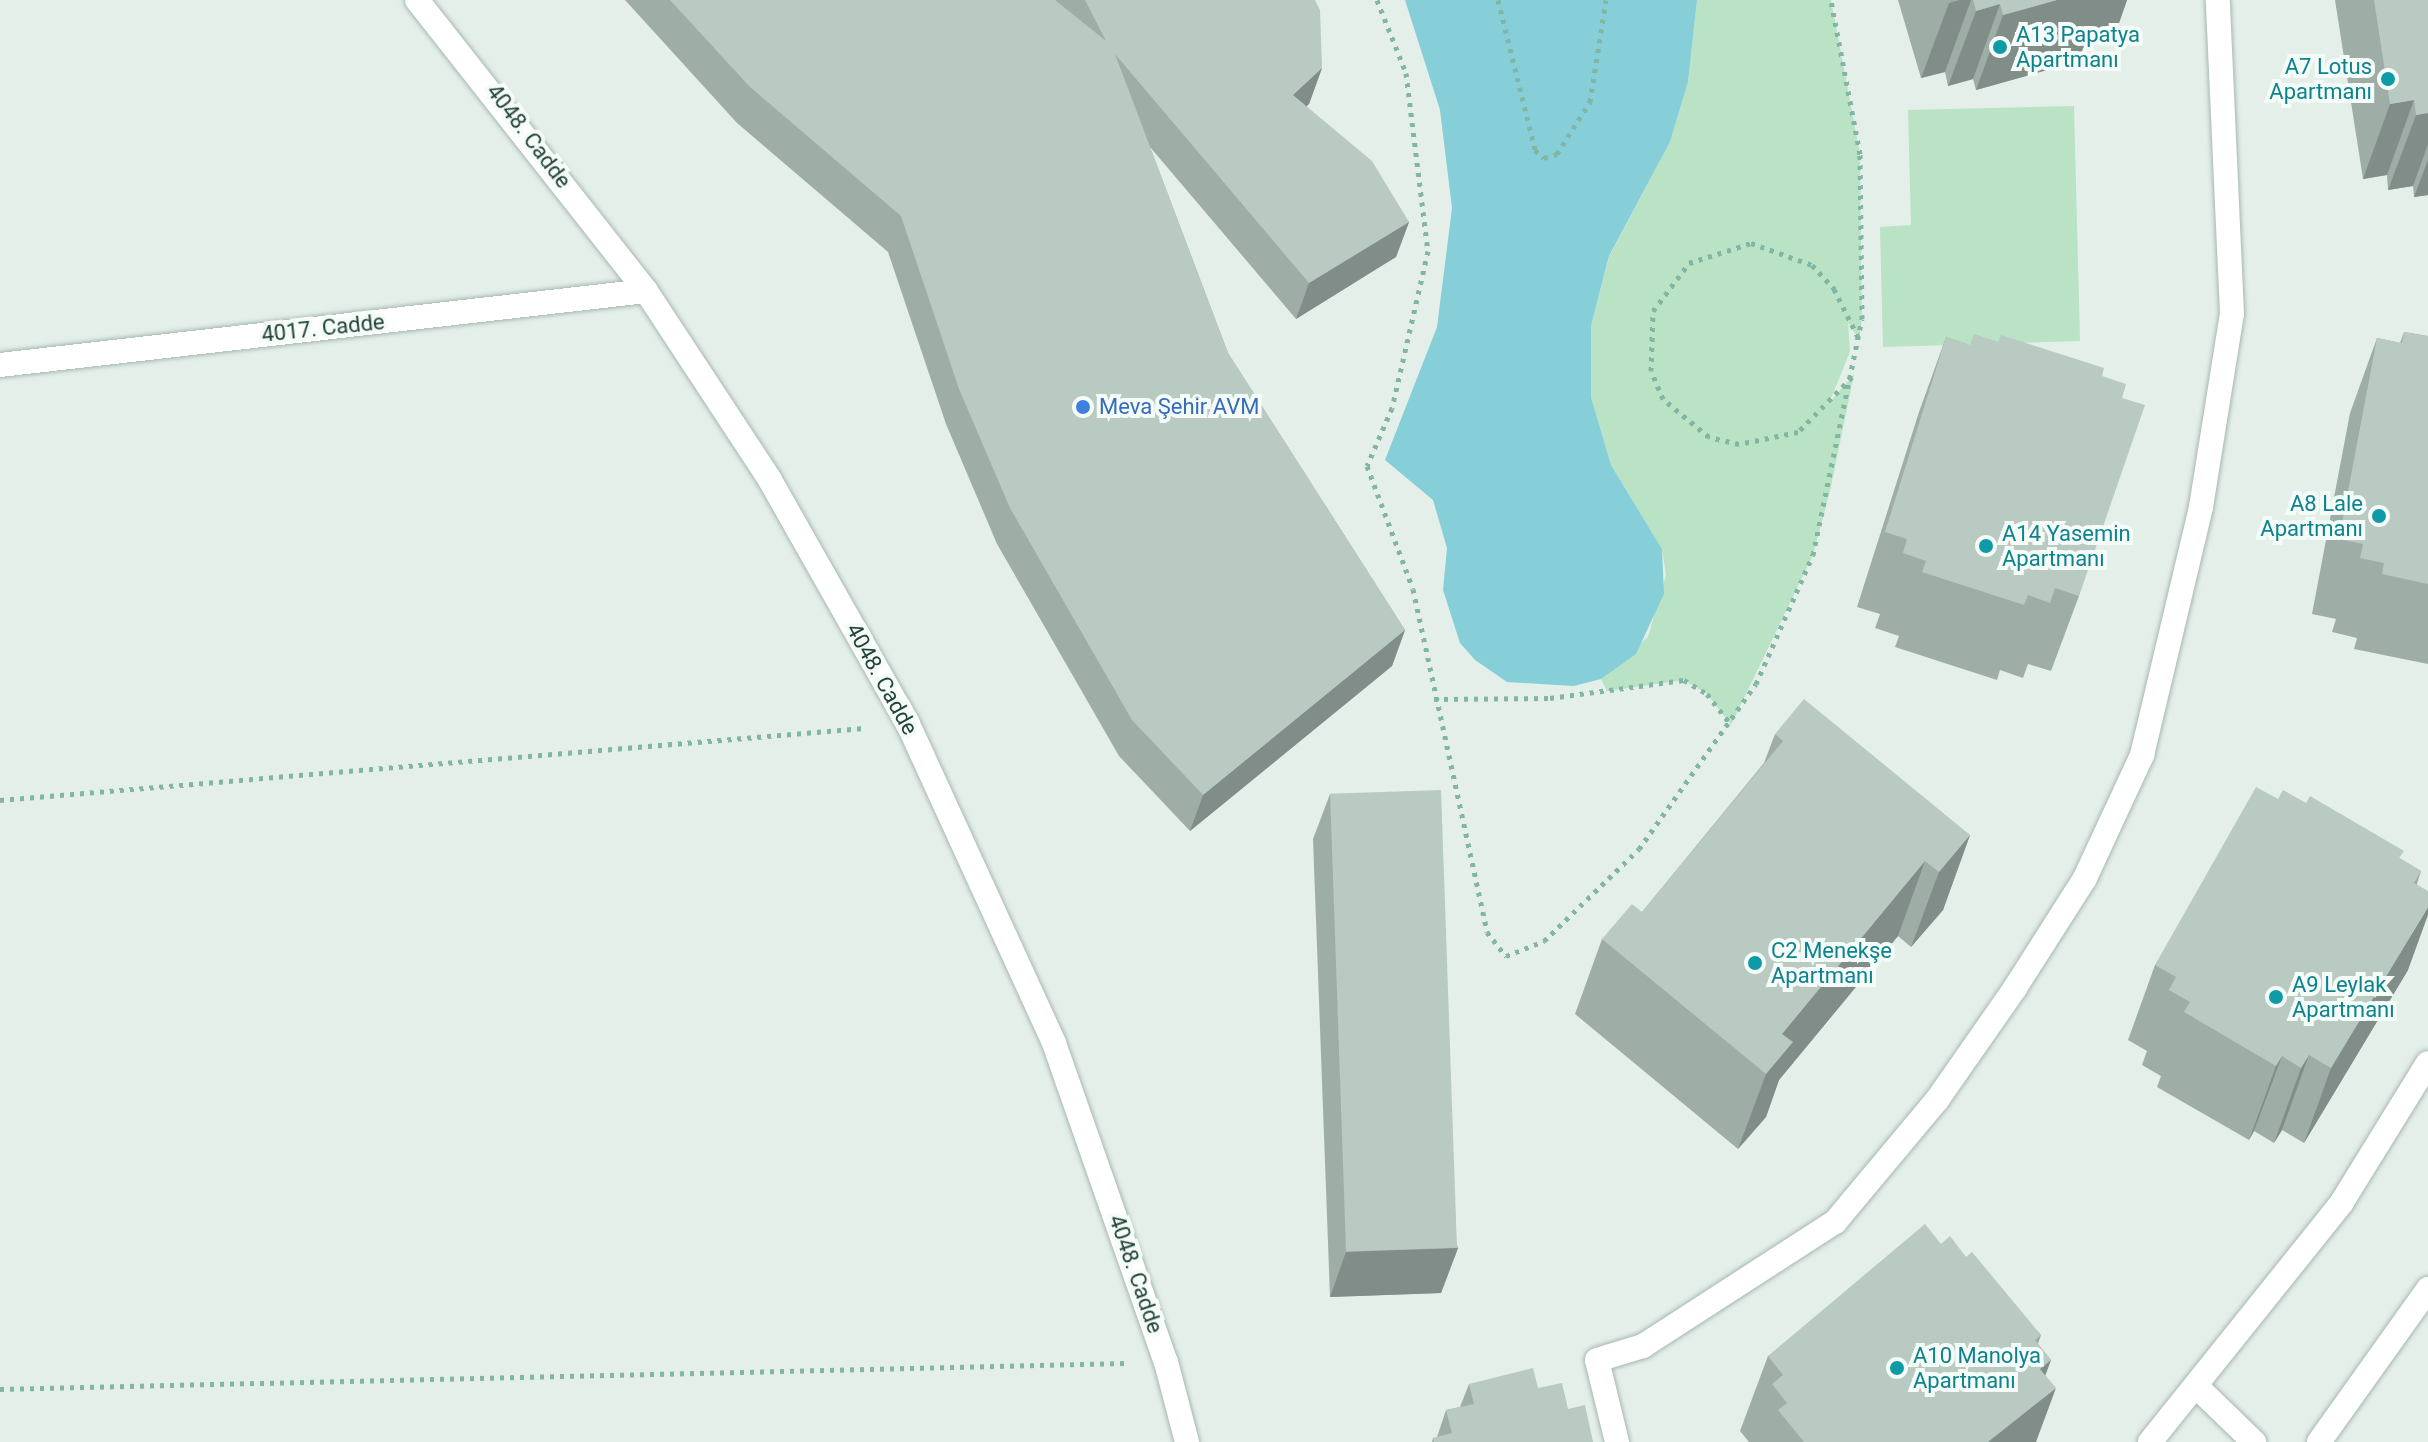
<!DOCTYPE html>
<meta charset="utf-8">
<style>
body{margin:0}
#map{position:relative;width:2428px;height:1442px;overflow:hidden;background:#e4efe9;font-family:Roboto,sans-serif}
div>[style]{position:absolute}
.green>*{inset:0;background:#bae2c4}
.water>*{inset:0;background:#86cfd9}
.path>*{height:5px;margin-top:-2.5px;transform-origin:0;background:repeating-linear-gradient(90deg,#80b6a3 0 4px,transparent 0 10px)}
.roads{filter:drop-shadow(0 0 2px #a6b8b1) drop-shadow(0 0 2px #a6b8b1)}
.street>*{height:24px;margin:-12px;padding:0 12px;transform-origin:12px;border-radius:12px;background:#fff}
.wall>*{inset:0;background:#9eaea7}
.shaded-wall>*{inset:0;background:#818d88}
.building>*{inset:0;background:#b8cac2;transform-origin:0 0}
.dots>*{width:22px;height:22px;translate:-50% -50%;box-sizing:border-box;border:4px solid #f5fbf7;border-radius:50%}
span{translate:-50% -50%;white-space:nowrap;text-align:center;line-height:1.15;-webkit-text-stroke:8px #f5fbf7;paint-order:stroke}
.culture-label{font-size:22px;color:#0d838f}
.left{translate:0 -50%;text-align:left}
.right{translate:-100% -50%;text-align:right}
.street-label{font-size:22px;color:#214339}
.shop-label{font-size:22px;color:#366cbe}
</style>
<div id="map">
<div class="green">
<i style="clip-path:polygon(1697px 0,1831px 0,1860px 154px,1862px 319px,1859px 340px,1848px 322px,1850px 352px,1829px 403px,1854px 374px,1831px 487px,1813px 555px,1731px 725px,1707px 694px,1684px 680px,1607px 691px,1601px 679px,1648px 637px,1666px 575px,1662px 549px,1611px 465px,1591px 397px,1591px 326px,1609px 257px,1670px 142px,1688px 82px)"></i>
<i style="clip-path:polygon(2074px 106px,2080px 341px,1883px 347px,1880px 227px,1911px 225px,1908px 110px)"></i>
</div>
<div class="water">
<i style="clip-path:polygon(1405px 0,1697px 0,1688px 82px,1670px 142px,1609px 256px,1591px 326px,1591px 397px,1611px 465px,1662px 549px,1664px 594px,1636px 654px,1601px 679px,1574px 686px,1507px 682px,1475px 660px,1460px 643px,1443px 590px,1447px 548px,1433px 500px,1385px 460px,1437px 327px,1452px 208px,1440px 110px)"></i>
</div>
<div class="path">
<i style="left:1377px;top:0;width:79px;rotate:68.3deg"></i>
<i style="left:1406px;top:73px;width:179px;rotate:83deg"></i>
<i style="left:1428px;top:251px;width:161px;rotate:102.9deg"></i>
<i style="left:1392px;top:408px;width:63px;rotate:113.3deg"></i>
<i style="left:1367px;top:466px;width:131px;rotate:69.5deg"></i>
<i style="left:1413px;top:589px;width:351px;rotate:77.8deg"></i>
<i style="left:1487px;top:932px;width:31px;rotate:52deg"></i>
<i style="left:1506px;top:956px;width:41px;rotate:-21.5deg"></i>
<i style="left:1544px;top:941px;width:132px;rotate:-44.1deg"></i>
<i style="left:1639px;top:849px;width:202px;rotate:-54.7deg"></i>
<i style="left:1756px;top:684px;width:141px;rotate:-66.2deg"></i>
<i style="left:1813px;top:555px;width:241px;rotate:-78.3deg"></i>
<i style="left:1862px;top:319px;width:165px;rotate:-90.7deg"></i>
<i style="left:1860px;top:154px;width:157px;rotate:-100.7deg"></i>
<i style="left:1498px;top:0;width:154px;rotate:76.1deg"></i>
<i style="left:1535px;top:150px;width:12px;rotate:42deg"></i>
<i style="left:1544px;top:158px;width:14px;rotate:-17deg"></i>
<i style="left:1557px;top:154px;width:62px;rotate:-57.6deg"></i>
<i style="left:1590px;top:102px;width:103px;rotate:-81.1deg"></i>
<i style="left:1852px;top:377px;width:77px;rotate:134.5deg"></i>
<i style="left:1798px;top:432px;width:60px;rotate:168.5deg"></i>
<i style="left:1739px;top:444px;width:31px;rotate:-167deg"></i>
<i style="left:1709px;top:437px;width:60px;rotate:-140.4deg"></i>
<i style="left:1663px;top:399px;width:30px;rotate:-113deg"></i>
<i style="left:1651px;top:371px;width:60px;rotate:-88.1deg"></i>
<i style="left:1653px;top:311px;width:60px;rotate:-53.1deg"></i>
<i style="left:1689px;top:263px;width:65px;rotate:-17.9deg"></i>
<i style="left:1751px;top:243px;width:65px;rotate:19.8deg"></i>
<i style="left:1812px;top:265px;width:33px;rotate:47deg"></i>
<i style="left:1834px;top:289px;width:56px;rotate:63.4deg"></i>
<i style="left:1434px;top:699px;width:116px;rotate:-0.5deg"></i>
<i style="left:1550px;top:698px;width:135px;rotate:-7.7deg"></i>
<i style="left:1684px;top:680px;width:27px;rotate:31deg"></i>
<i style="left:1707px;top:694px;width:39px;rotate:52deg"></i>
<i style="left:0;top:800px;width:867px;rotate:-4.76deg"></i>
<i style="left:0;top:1389px;width:1127px;rotate:-1.32deg"></i>
</div>
<div class="roads">
<div class="street">
<i style="left:417px;top:0;width:370px;rotate:51.8deg"></i>
<i style="left:646px;top:291px;width:226px;rotate:56.7deg"></i>
<i style="left:770px;top:480px;width:280px;rotate:60.5deg"></i>
<i style="left:908px;top:724px;width:351px;rotate:65.4deg"></i>
<i style="left:1054px;top:1043px;width:338px;rotate:70.7deg"></i>
<i style="left:1166px;top:1362px;width:83px;rotate:75.3deg"></i>
<i style="left:0;top:365px;width:650px;rotate:-6.53deg"></i>
<i style="left:2196px;top:1386px;width:81px;rotate:44deg"></i>
<i style="left:1617px;top:1442px;width:84px;rotate:-103.7deg"></i>
<i style="left:1597px;top:1360px;width:48px;rotate:-16.9deg"></i>
<i style="left:1643px;top:1346px;width:229px;rotate:-32.9deg"></i>
<i style="left:1835px;top:1222px;width:159px;rotate:-50.1deg"></i>
<i style="left:1937px;top:1100px;width:136px;rotate:-55.1deg"></i>
<i style="left:2015px;top:988px;width:130px;rotate:-57.5deg"></i>
<i style="left:2085px;top:878px;width:136px;rotate:-65.1deg"></i>
<i style="left:2142px;top:755px;width:255px;rotate:-76.6deg"></i>
<i style="left:2201px;top:507px;width:195px;rotate:-80.9deg"></i>
<i style="left:2232px;top:314px;width:314px;rotate:-92.6deg"></i>
<i style="left:2150px;top:1442px;width:307px;rotate:-51.3deg"></i>
<i style="left:2342px;top:1202px;width:163px;rotate:-58.3deg"></i>
<i style="left:2319px;top:1442px;width:188px;rotate:-54.5deg"></i>
</div>
</div>
<div class="wall">
<i style="clip-path:polygon(625px 0,1315px 0,1322px 68px,1309px 104px,1306px 106px,1409px 222px,1396px 257px,1296px 319px,1150px 147px,1228px 353px,1405px 630px,1392px 666px,1190px 831px,1119px 756px,997px 544px,946px 424px,888px 252px,737px 123px)"></i>
<i style="clip-path:polygon(1898px 0,2127px 0,2119px 23px,2104px 27px,2098px 44px,2083px 48px,2079px 61px,1976px 90px,1973px 79px,1948px 86px,1945px 72px,1921px 78px)"></i>
<i style="clip-path:polygon(2335px 0,2428px 0,2428px 195px,2414px 197px,2413px 186px,2388px 190px,2387px 175px,2363px 179px)"></i>
<i style="clip-path:polygon(2404px 332px,2428px 336px,2428px 664px,2354px 649px,2357px 638px,2332px 632px,2336px 619px,2312px 614px,2350px 413px,2377px 338px,2400px 343px)"></i>
<i style="clip-path:polygon(1946px 337px,1970px 345px,2102px 376px,2122px 398px,2079px 596px,2051px 671px,2028px 664px,2023px 678px,2000px 670px,1997px 680px,1895px 647px,1899px 636px,1875px 628px,1880px 614px,1857px 607px,1919px 412px)"></i>
<i style="clip-path:polygon(1775px 734px,1970px 835px,1943px 910px,1911px 947px,1898px 936px,1779px 1080px,1766px 1117px,1738px 1149px,1575px 1014px,1602px 939px,1642px 912px,1764px 763px)"></i>
<i style="clip-path:polygon(1330px 794px,1458px 1248px,1441px 1293px,1330px 1297px,1313px 839px)"></i>
<i style="clip-path:polygon(2278px 799px,2401px 859px,2421px 871px,2417px 884px,2408px 970px,2304px 1143px,2282px 1130px,2274px 1143px,2254px 1131px,2249px 1140px,2157px 1087px,2161px 1076px,2142px 1065px,2147px 1051px,2128px 1040px,2155px 965px)"></i>
<i style="clip-path:polygon(1941px 1244px,1966px 1257px,2041px 1335px,2038px 1344px,2051px 1360px,2045px 1376px,2036px 1442px,1749px 1442px,1740px 1431px,1768px 1356px)"></i>
<i style="clip-path:polygon(1469px 1384px,1538px 1388px,1568px 1409px,1593px 1442px,1432px 1442px,1433px 1438px,1437px 1437px,1446px 1410px,1460px 1407px)"></i>
</div>
<div class="shaded-wall">
<i style="clip-path:polygon(1960px 0,1971px 0,1945px 72px,1921px 78px,1949px 3px)"></i>
<i style="clip-path:polygon(2057px 0,2127px 0,2119px 23px,2104px 27px,2098px 44px,2083px 48px,2079px 61px,1976px 90px,2003px 15px)"></i>
<i style="clip-path:polygon(2000px 4px,1973px 79px,1948px 86px,1976px 11px)"></i>
<i style="clip-path:polygon(1322px 68px,1309px 104px,1280px 131px,1293px 95px)"></i>
<i style="clip-path:polygon(2414px 100px,2387px 175px,2363px 179px,2390px 104px)"></i>
<i style="clip-path:polygon(2428px 113px,2428px 144px,2413px 186px,2388px 190px,2416px 115px)"></i>
<i style="clip-path:polygon(2428px 160px,2428px 195px,2414px 197px)"></i>
<i style="clip-path:polygon(1409px 222px,1396px 257px,1296px 319px,1309px 283px)"></i>
<i style="clip-path:polygon(1405px 630px,1392px 666px,1190px 831px,1203px 795px)"></i>
<i style="clip-path:polygon(1970px 835px,1943px 910px,1911px 947px,1939px 872px)"></i>
<i style="clip-path:polygon(1925px 861px,1898px 936px,1779px 1080px,1766px 1117px,1738px 1149px,1766px 1074px,1782px 1034px)"></i>
<i style="clip-path:polygon(2428px 907px,2428px 915px,2408px 970px,2304px 1143px,2331px 1068px)"></i>
<i style="clip-path:polygon(2309px 1055px,2282px 1130px,2274px 1143px,2301px 1068px)"></i>
<i style="clip-path:polygon(2282px 1056px,2254px 1131px,2249px 1140px,2276px 1066px)"></i>
<i style="clip-path:polygon(1458px 1248px,1441px 1293px,1330px 1297px,1346px 1252px)"></i>
<i style="clip-path:polygon(2051px 1360px,2034px 1405px,2056px 1388px,2036px 1442px,1988px 1442px,2040px 1369px)"></i>
</div>
<div class="building">
<i style="clip-path:polygon(670px 0,1055px 0,1106px 41px,1085px 0,1315px 0,1320px 10px,1322px 68px,1293px 95px,1372px 161px,1409px 222px,1309px 283px,1115px 54px,1228px 353px,1405px 630px,1203px 795px,1132px 720px,1010px 508px,959px 389px,901px 216px,750px 87px)"></i>
<i style="clip-path:polygon(1973px 0,2057px 0,2003px 15px,2000px 4px,1976px 11px)"></i>
<i style="clip-path:polygon(2374px 0,2428px 0,2428px 113px,2416px 115px,2414px 100px,2390px 104px)"></i>
<i style="clip-path:polygon(2404px 332px,2428px 336px,2428px 584px,2382px 574px,2384px 563px,2360px 558px,2363px 544px,2339px 539px,2377px 338px,2402px 343px)"></i>
<i style="clip-path:polygon(1974px 334px,1998px 342px,2001px 335px,2104px 368px,2102px 376px,2126px 384px,2122px 398px,2145px 405px,2079px 596px,2055px 588px,2050px 603px,2028px 595px,2024px 605px,1922px 572px,1926px 561px,1903px 553px,1907px 539px,1885px 532px,1946px 337px,1970px 345px)"></i>
<i style="clip-path:polygon(1804px 699px,1970px 835px,1939px 872px,1925px 861px,1782px 1034px,1793px 1042px,1766px 1074px,1602px 939px,1632px 904px,1642px 912px,1783px 741px,1775px 734px)"></i>
<i style="clip-path:polygon(2256px 787px,2278px 799px,2283px 790px,2306px 803px,2310px 796px,2404px 851px,2399px 858px,2421px 871px,2414px 883px,2428px 891px,2428px 907px,2331px 1068px,2309px 1055px,2301px 1068px,2282px 1056px,2276px 1066px,2184px 1012px,2190px 1002px,2169px 990px,2176px 977px,2155px 965px)"></i>
<i style="left:1441px;top:790px;width:458px;height:111px;rotate:88deg"></i>
<i style="clip-path:polygon(1925px 1224px,1941px 1244px,1950px 1236px,1966px 1257px,1972px 1252px,2041px 1335px,2035px 1340px,2051px 1360px,2040px 1369px,2056px 1388px,1988px 1442px,1804px 1442px,1778px 1410px,1787px 1403px,1772px 1384px,1783px 1375px,1768px 1356px)"></i>
<i style="clip-path:polygon(1533px 1368px,1538px 1388px,1562px 1383px,1568px 1409px,1585px 1405px,1593px 1442px,1434px 1442px,1433px 1438px,1452px 1433px,1446px 1410px,1474px 1404px,1469px 1384px)"></i>
</div>
<div class="dots">
<i style="left:2000px;top:47px;background:#0f9aa8"></i>
<i style="left:2388px;top:79px;background:#0f9aa8"></i>
<i style="left:1083px;top:407px;background:#3f7fe0"></i>
<i style="left:2379px;top:516px;background:#0f9aa8"></i>
<i style="left:1986px;top:546px;background:#0f9aa8"></i>
<i style="left:1755px;top:963px;background:#0f9aa8"></i>
<i style="left:2276px;top:997px;background:#0f9aa8"></i>
<i style="left:1897px;top:1368px;background:#0f9aa8"></i>
</div>
<div class="culture-label">
<span class="left" style="left:2016px;top:47px">A13 Papatya<br>Apartmanı</span>
<span class="right" style="left:2372px;top:79px">A7 Lotus<br>Apartmanı</span>
<span class="right" style="left:2363px;top:516px">A8 Lale<br>Apartmanı</span>
<span class="left" style="left:2002px;top:546px">A14 Yasemin<br>Apartmanı</span>
<span class="left" style="left:1771px;top:963px">C2 Menekşe<br>Apartmanı</span>
<span class="left" style="left:2292px;top:997px">A9 Leylak<br>Apartmanı</span>
<span class="left" style="left:1913px;top:1368px">A10 Manolya<br>Apartmanı</span>
</div>
<div class="street-label">
<span style="left:529px;top:136px;rotate:53deg">4048. Cadde</span>
<span style="left:323px;top:328px;rotate:-6deg">4017. Cadde</span>
<span style="left:882px;top:679px;rotate:61deg">4048. Cadde</span>
<span style="left:1136px;top:1274px;rotate:71deg">4048. Cadde</span>
</div>
<div class="shop-label">
<span class="left" style="left:1099px;top:407px">Meva Şehir AVM</span>
</div>
</div>
